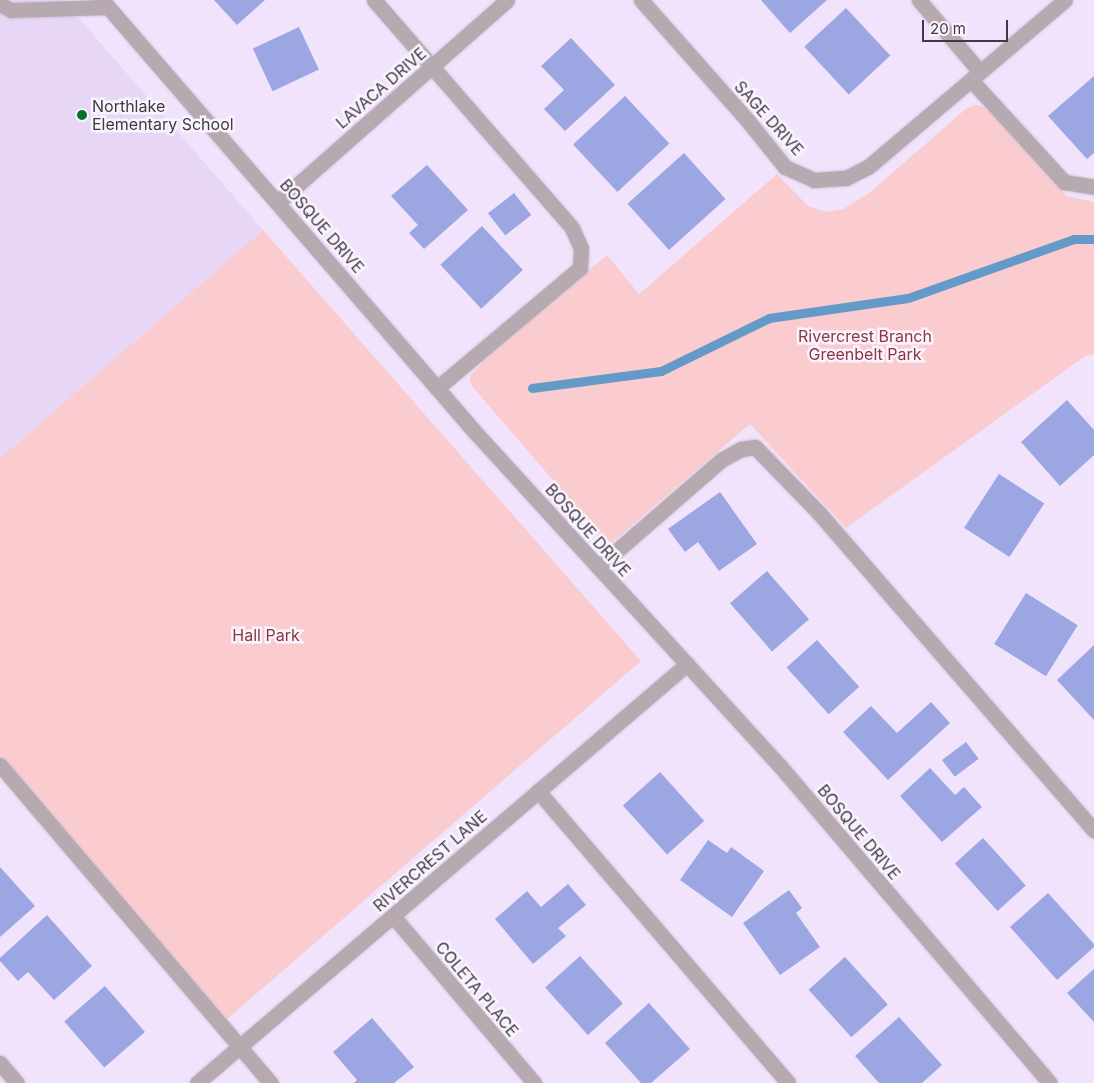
<!DOCTYPE html>
<style>
body{margin:0}
#map{position:relative;width:1094px;height:1083px;overflow:hidden;background:#f1e3fc;font-family:Inter,sans-serif}
div>[style]{position:absolute}
.built>*{inset:0;background:#e8d6f6}
.green>*{inset:0;background:#fbcccf}
.stream>*{height:9px;margin:-4.5px;padding:0 4.5px;transform-origin:4.5px;border-radius:4.5px;background:#649ac7}
.building>*{inset:0;background:#9ca6e2;transform-origin:0 0}
.roads{filter:drop-shadow(0 0 1px #cdc1d7) drop-shadow(0 0 1px #cdc1d7)}
.minor>*{height:15px;margin:-7.5px;padding:0 7.5px;transform-origin:7.5px;border-radius:7.5px;background:#b6aab0}
.dots>*{width:14px;height:14px;translate:-50% -50%;box-sizing:border-box;border:2px solid #faf4fe;border-radius:50%}
span{translate:-50% -50%;white-space:nowrap;text-align:center;line-height:1.15;-webkit-text-stroke:5px #faf4fe;paint-order:stroke}
.street-label{font-size:16px;color:#3e3942}
.poi-label{font-size:16px;color:#3e3942}
.left{translate:0 -50%;text-align:left}
.park-label{font-size:16px;color:#8c3642}
.scale{position:absolute;left:922px;top:20px;width:86px;height:22px;box-sizing:border-box;border:2px solid #3e3942;border-top:0;padding-left:6px;font-size:15px;line-height:18px;white-space:nowrap;color:#3e3942;-webkit-text-stroke:4px #faf4fe;paint-order:stroke}
</style>
<div id="map">
<div class="built">
<i style="clip-path:polygon(0 0,63px 0,263px 230px,0 458px)"></i>
</div>
<div class="green">
<i style="clip-path:polygon(975px 105px,983px 107px,991px 113px,1067px 196px,1094px 202px,1094px 354px,1085px 356px,846px 528px,750px 424px,609px 545px,471px 385px,470px 376px,490px 354px,607px 255px,639px 294px,777px 174px,808px 206px,827px 212px,843px 209px,869px 193px,967px 108px)"></i>
<i style="clip-path:polygon(263px 230px,641px 661px,226px 1020px,0 761px,0 458px)"></i>
</div>
<div class="stream">
<i style="left:532px;top:388px;width:130px;rotate:-7.5deg"></i>
<i style="left:661px;top:371px;width:120px;rotate:-26.1deg"></i>
<i style="left:769px;top:318px;width:140px;rotate:-8.2deg"></i>
<i style="left:908px;top:298px;width:176px;rotate:-19.6deg"></i>
<i style="left:1074px;top:239px;width:20px"></i>
</div>
<div class="building">
<i style="clip-path:polygon(214px 0,265px 0,237px 25px)"></i>
<i style="clip-path:polygon(761px 0,827px 0,790px 33px)"></i>
<i style="left:846px;top:8px;width:65px;height:57px;rotate:47deg"></i>
<i style="left:299px;top:27px;width:47px;height:51px;rotate:65deg"></i>
<i style="clip-path:polygon(571px 38px,615px 85px,565px 131px,544px 109px,564px 90px,541px 66px)"></i>
<i style="clip-path:polygon(1094px 76px,1094px 153px,1087px 159px,1048px 116px)"></i>
<i style="left:625px;top:96px;width:65px;height:71px;rotate:47deg"></i>
<i style="left:684px;top:153px;width:62px;height:76px;rotate:48deg"></i>
<i style="clip-path:polygon(427px 165px,468px 210px,424px 249px,409px 233px,418px 225px,391px 196px)"></i>
<i style="left:514px;top:193px;width:28px;height:33px;rotate:52deg"></i>
<i style="left:482px;top:226px;width:60px;height:57px;rotate:47deg"></i>
<i style="clip-path:polygon(1067px 400px,1094px 430px,1094px 455px,1060px 486px,1021px 442px)"></i>
<i style="left:999px;top:474px;width:54px;height:64px;rotate:33deg"></i>
<i style="clip-path:polygon(720px 492px,757px 544px,719px 571px,698px 542px,685px 552px,668px 529px)"></i>
<i style="left:767px;top:571px;width:64px;height:49px;rotate:49deg"></i>
<i style="left:1026px;top:593px;width:61px;height:60px;rotate:32deg"></i>
<i style="left:817px;top:640px;width:63px;height:41px;rotate:48deg"></i>
<i style="clip-path:polygon(1094px 645px,1094px 720px,1057px 680px)"></i>
<i style="clip-path:polygon(931px 702px,950px 723px,888px 780px,843px 732px,871px 706px,897px 733px)"></i>
<i style="left:966px;top:742px;width:21px;height:30px;rotate:53deg"></i>
<i style="clip-path:polygon(930px 768px,955px 795px,964px 787px,982px 807px,942px 842px,900px 796px)"></i>
<i style="left:660px;top:772px;width:66px;height:50px;rotate:48deg"></i>
<i style="left:983px;top:838px;width:64px;height:38px;rotate:48deg"></i>
<i style="clip-path:polygon(708px 840px,727px 853px,731px 847px,764px 871px,732px 917px,680px 880px)"></i>
<i style="clip-path:polygon(0 867px,35px 906px,0 937px)"></i>
<i style="clip-path:polygon(568px 884px,586px 905px,558px 928px,566px 936px,533px 964px,495px 919px,527px 891px,541px 907px)"></i>
<i style="clip-path:polygon(789px 890px,802px 908px,796px 913px,820px 947px,780px 975px,743px 923px)"></i>
<i style="clip-path:polygon(1048px 893px,1094px 944px,1094px 947px,1057px 980px,1010px 927px)"></i>
<i style="clip-path:polygon(47px 915px,92px 966px,54px 1000px,28px 972px,18px 981px,0 961px,0 958px)"></i>
<i style="left:580px;top:956px;width:64px;height:47px;rotate:48deg"></i>
<i style="left:845px;top:957px;width:64px;height:49px;rotate:48deg"></i>
<i style="clip-path:polygon(1094px 969px,1094px 1022px,1067px 993px)"></i>
<i style="left:105px;top:986px;width:61px;height:54px;rotate:49deg"></i>
<i style="clip-path:polygon(649px 1003px,690px 1049px,651px 1083px,641px 1083px,605px 1043px)"></i>
<i style="clip-path:polygon(899px 1017px,942px 1065px,922px 1083px,879px 1083px,855px 1056px)"></i>
<i style="clip-path:polygon(372px 1018px,414px 1067px,394px 1083px,354px 1083px,357px 1080px,333px 1052px)"></i>
</div>
<div class="roads">
<div class="minor">
<i style="left:102px;top:0;width:569px;rotate:49.2deg"></i>
<i style="left:474px;top:431px;width:454px;rotate:47.6deg"></i>
<i style="left:780px;top:766px;width:416px;rotate:49.6deg"></i>
<i style="left:374px;top:0;width:302px;rotate:49deg"></i>
<i style="left:572px;top:228px;width:22px;rotate:66deg"></i>
<i style="left:581px;top:248px;width:20px;rotate:93deg"></i>
<i style="left:580px;top:268px;width:187px;rotate:140deg"></i>
<i style="left:641px;top:0;width:162px;rotate:48.5deg"></i>
<i style="left:748px;top:121px;width:59px;rotate:51.2deg"></i>
<i style="left:785px;top:167px;width:32px;rotate:24deg"></i>
<i style="left:814px;top:180px;width:32px;rotate:-4deg"></i>
<i style="left:846px;top:178px;width:25px;rotate:-27deg"></i>
<i style="left:868px;top:167px;width:258px;rotate:-40.3deg"></i>
<i style="left:919px;top:0;width:94px;rotate:49.7deg"></i>
<i style="left:0;top:4px;width:13px;rotate:29deg"></i>
<i style="left:11px;top:10px;width:97px;rotate:-1.8deg"></i>
<i style="left:971px;top:80px;width:138px;rotate:47.6deg"></i>
<i style="left:1064px;top:182px;width:30px;rotate:9deg"></i>
<i style="left:278px;top:202px;width:305px;rotate:-41.4deg"></i>
<i style="left:598px;top:567px;width:163px;rotate:-41deg"></i>
<i style="left:721px;top:460px;width:23px;rotate:-29deg"></i>
<i style="left:741px;top:449px;width:14px;rotate:-8deg"></i>
<i style="left:755px;top:447px;width:92px;rotate:45.9deg"></i>
<i style="left:819px;top:513px;width:420px;rotate:49.1deg"></i>
<i style="left:0;top:765px;width:418px;rotate:49.6deg"></i>
<i style="left:538px;top:791px;width:384px;rotate:49.4deg"></i>
<i style="left:393px;top:916px;width:219px;rotate:49.8deg"></i>
<i style="left:0;top:1063px;width:26px;rotate:50deg"></i>
<i style="left:197px;top:1083px;width:645px;rotate:-40.53deg"></i>
</div>
</div>
<div class="dots">
<i style="left:82px;top:115px;background:#007529"></i>
</div>
<div class="street-label">
<span style="left:381px;top:88px;rotate:-41deg">LAVACA DRIVE</span>
<span style="left:769px;top:118px;rotate:48deg">SAGE DRIVE</span>
<span style="left:322px;top:226px;rotate:49deg">BOSQUE DRIVE</span>
<span style="left:588px;top:530px;rotate:48deg">BOSQUE DRIVE</span>
<span style="left:859px;top:832px;rotate:50deg">BOSQUE DRIVE</span>
<span style="left:430px;top:861px;rotate:-41deg">RIVERCREST LANE</span>
<span style="left:477px;top:989px;rotate:50deg">COLETA PLACE</span>
</div>
<div class="poi-label">
<span class="left" style="left:92px;top:115px">Northlake<br>Elementary School</span>
</div>
<div class="park-label">
<span style="left:865px;top:345px">Rivercrest Branch<br>Greenbelt Park</span>
<span style="left:266px;top:635px">Hall Park</span>
</div>
<div class="scale">20 m</div>
</div>
